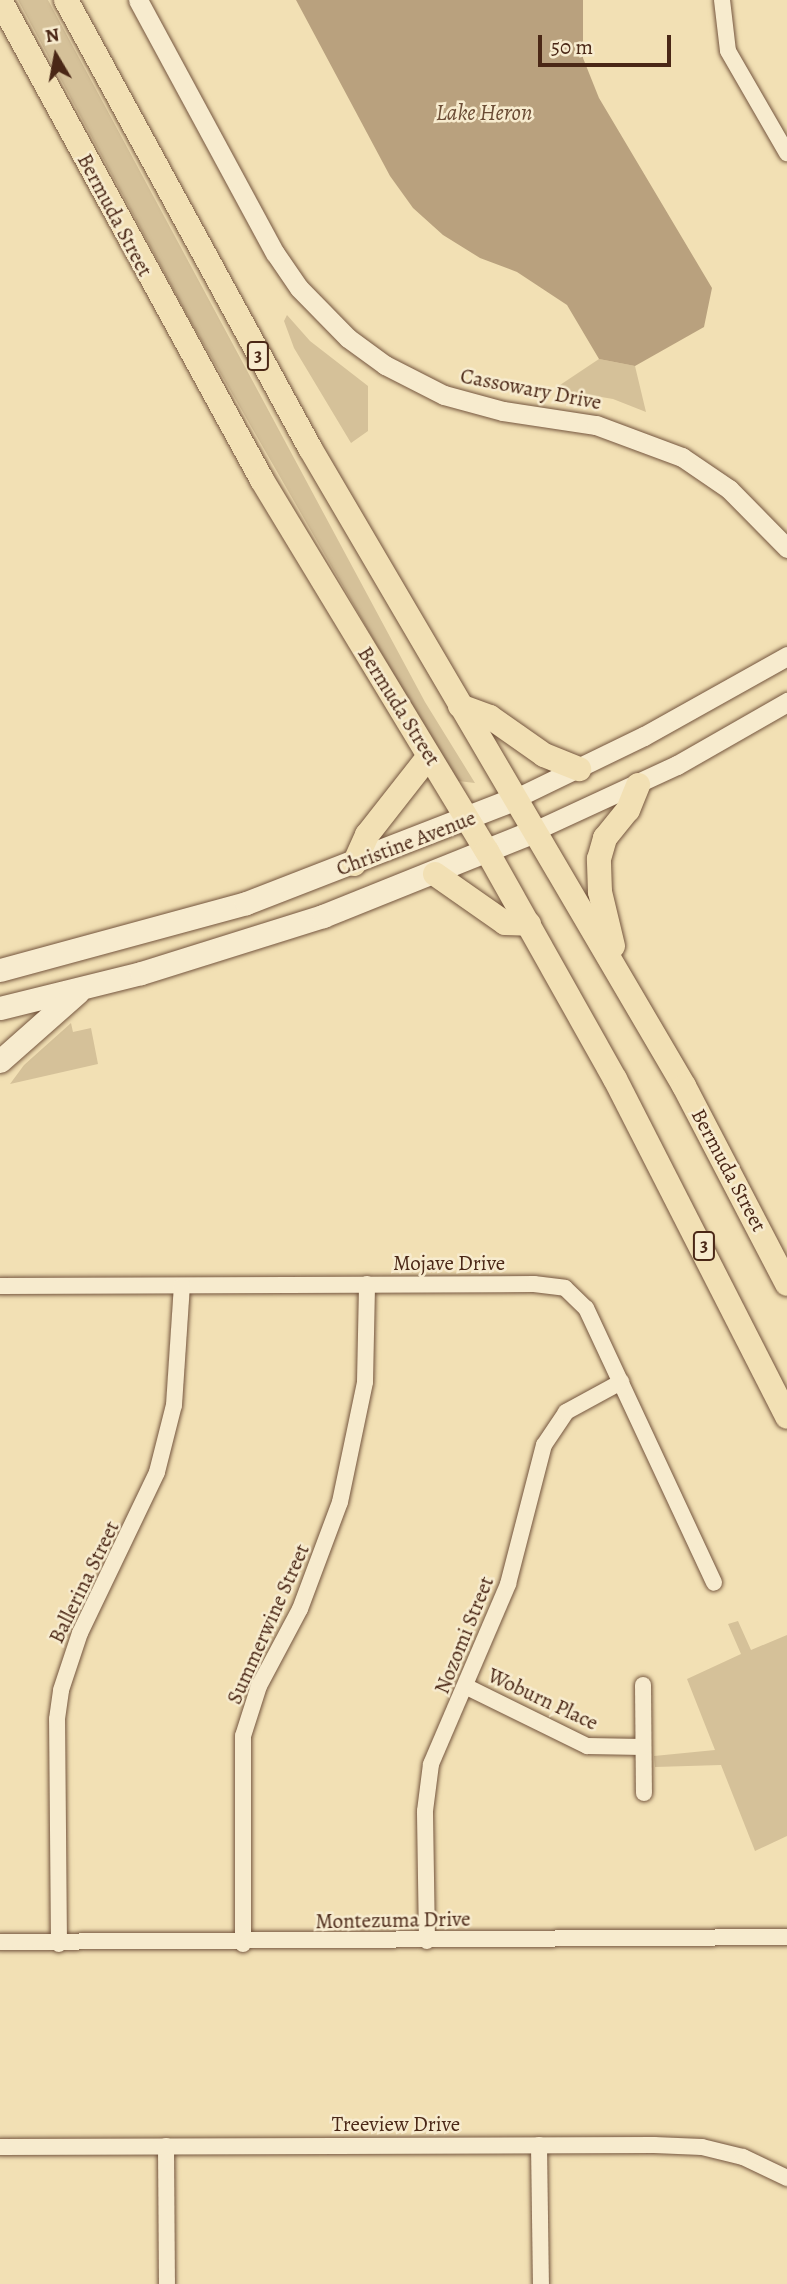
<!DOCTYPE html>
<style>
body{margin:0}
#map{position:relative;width:787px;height:2284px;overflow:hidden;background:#f2e0b4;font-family:Alegreya,serif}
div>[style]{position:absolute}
.green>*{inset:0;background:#d5c199}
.water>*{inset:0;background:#b9a17e}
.roads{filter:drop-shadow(0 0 2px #74553e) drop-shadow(0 0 2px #74553e)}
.minor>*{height:16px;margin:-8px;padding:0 8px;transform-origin:8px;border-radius:8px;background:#f7ebce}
.tertiary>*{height:19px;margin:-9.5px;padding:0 9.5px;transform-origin:9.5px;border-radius:9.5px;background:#f7ebce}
.secondary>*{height:23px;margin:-11.5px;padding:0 11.5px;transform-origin:11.5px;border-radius:11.5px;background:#f7ebce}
.primary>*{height:24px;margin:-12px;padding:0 12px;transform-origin:12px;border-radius:12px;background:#f2e0b4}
span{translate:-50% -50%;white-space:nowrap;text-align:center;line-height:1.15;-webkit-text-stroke:5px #f7ebce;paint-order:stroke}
.shield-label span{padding:2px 5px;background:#f7ebce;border:2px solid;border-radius:5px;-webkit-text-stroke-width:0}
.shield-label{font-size:19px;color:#4a2716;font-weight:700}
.street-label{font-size:21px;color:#4a2716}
.water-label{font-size:23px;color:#6b4c35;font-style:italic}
.north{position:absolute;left:21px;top:21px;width:70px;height:70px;-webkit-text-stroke:5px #f7ebce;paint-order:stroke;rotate:350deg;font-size:19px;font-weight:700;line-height:28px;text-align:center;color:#4a2716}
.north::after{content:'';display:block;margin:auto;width:24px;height:32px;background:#4a2716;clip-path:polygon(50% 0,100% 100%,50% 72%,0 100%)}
.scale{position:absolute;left:538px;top:35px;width:133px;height:32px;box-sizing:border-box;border:4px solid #4a2716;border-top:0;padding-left:9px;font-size:21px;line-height:24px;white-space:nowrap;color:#4a2716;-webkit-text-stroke:5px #f7ebce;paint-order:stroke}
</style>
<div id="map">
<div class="green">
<i style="clip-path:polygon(18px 0,48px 0,425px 702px,475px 783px,458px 781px,425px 729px,191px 322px)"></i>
<i style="clip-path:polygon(287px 315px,310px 341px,368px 386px,368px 431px,351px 443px,294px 348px,284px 321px)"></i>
<i style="clip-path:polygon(599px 359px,635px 366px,646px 412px,613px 399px,554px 389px)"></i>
<i style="clip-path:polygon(71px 1023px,73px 1032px,91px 1028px,98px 1064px,10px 1084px,24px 1065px)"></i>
<i style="clip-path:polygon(738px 1621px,751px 1650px,787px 1635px,787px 1836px,755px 1851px,721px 1765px,655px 1767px,654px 1756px,715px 1750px,687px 1679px,741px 1654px,728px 1624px)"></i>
</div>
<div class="water">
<i style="clip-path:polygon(296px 0,583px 0,583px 58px,599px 98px,712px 288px,704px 327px,635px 366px,599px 359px,567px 305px,517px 272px,480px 258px,443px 235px,413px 208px,390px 176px)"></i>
</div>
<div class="roads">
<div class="minor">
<i style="left:722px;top:0;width:51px;rotate:83.3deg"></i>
<i style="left:728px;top:51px;width:118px;rotate:60deg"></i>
<i style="left:0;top:1286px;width:534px;rotate:-0.21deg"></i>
<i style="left:534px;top:1284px;width:31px;rotate:7deg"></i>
<i style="left:565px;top:1288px;width:29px;rotate:44deg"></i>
<i style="left:586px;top:1308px;width:303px;rotate:65deg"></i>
<i style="left:643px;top:1685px;width:108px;rotate:89.5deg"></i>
<i style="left:467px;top:1687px;width:134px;rotate:26.2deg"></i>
<i style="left:587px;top:1746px;width:56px;rotate:1deg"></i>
<i style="left:427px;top:1941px;width:130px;rotate:-90.9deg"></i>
<i style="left:425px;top:1811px;width:47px;rotate:-82.7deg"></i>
<i style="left:431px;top:1764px;width:196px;rotate:-66.8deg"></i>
<i style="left:508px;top:1584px;width:144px;rotate:-75.5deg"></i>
<i style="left:544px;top:1445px;width:40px;rotate:-56deg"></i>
<i style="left:566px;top:1412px;width:63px;rotate:-28.6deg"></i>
<i style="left:0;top:1942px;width:787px;rotate:-0.36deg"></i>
<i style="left:59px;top:1944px;width:225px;rotate:-90.5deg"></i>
<i style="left:57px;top:1719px;width:29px;rotate:-82deg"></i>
<i style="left:61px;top:1690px;width:60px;rotate:-71.6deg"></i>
<i style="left:80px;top:1633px;width:178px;rotate:-64.4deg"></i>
<i style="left:157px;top:1472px;width:69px;rotate:-75.8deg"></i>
<i style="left:174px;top:1405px;width:119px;rotate:-86.2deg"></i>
<i style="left:243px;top:1944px;width:208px;rotate:-90deg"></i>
<i style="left:243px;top:1736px;width:52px;rotate:-72.3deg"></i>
<i style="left:259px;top:1686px;width:87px;rotate:-62deg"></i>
<i style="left:300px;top:1609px;width:114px;rotate:-69.5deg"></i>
<i style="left:340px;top:1502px;width:123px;rotate:-78.2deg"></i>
<i style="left:365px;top:1382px;width:98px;rotate:-88.8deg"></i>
<i style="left:539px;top:2145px;width:139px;rotate:89.2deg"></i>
<i style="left:166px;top:2146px;width:138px;rotate:89.6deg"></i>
<i style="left:0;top:2147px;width:654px;rotate:-0.18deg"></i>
<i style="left:654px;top:2145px;width:48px;rotate:2.4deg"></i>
<i style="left:702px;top:2147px;width:42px;rotate:13.7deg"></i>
<i style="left:743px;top:2157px;width:49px;rotate:25.5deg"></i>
</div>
<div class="tertiary">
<i style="left:138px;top:0;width:288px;rotate:61.6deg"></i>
<i style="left:275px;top:253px;width:42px;rotate:55.6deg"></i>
<i style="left:299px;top:288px;width:70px;rotate:45.6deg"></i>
<i style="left:348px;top:338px;width:46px;rotate:36.1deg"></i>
<i style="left:385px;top:365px;width:66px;rotate:27deg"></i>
<i style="left:444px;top:395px;width:61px;rotate:15.2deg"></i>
<i style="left:503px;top:411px;width:94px;rotate:8.6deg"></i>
<i style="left:596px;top:425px;width:92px;rotate:20.4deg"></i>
<i style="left:682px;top:457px;width:57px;rotate:34.2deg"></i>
<i style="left:729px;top:489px;width:83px;rotate:45.5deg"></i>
<i style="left:514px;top:799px;width:144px;rotate:-25.9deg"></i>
<i style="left:644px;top:736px;width:164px;rotate:-29.2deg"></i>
<i style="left:534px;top:831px;width:157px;rotate:-24.8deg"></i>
<i style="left:677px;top:765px;width:127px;rotate:-29.8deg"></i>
</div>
<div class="secondary">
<i style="left:0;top:970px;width:255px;rotate:-15.2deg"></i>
<i style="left:246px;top:903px;width:287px;rotate:-21.2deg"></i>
<i style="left:0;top:1008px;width:145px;rotate:-13.9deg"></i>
<i style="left:141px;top:973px;width:191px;rotate:-17.4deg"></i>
<i style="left:323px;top:916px;width:227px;rotate:-21.9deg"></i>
<i style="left:0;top:1061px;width:104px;rotate:-41.5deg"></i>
</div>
<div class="primary">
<i style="left:0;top:0;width:547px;rotate:61.37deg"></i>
<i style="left:262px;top:480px;width:434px;rotate:58.8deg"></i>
<i style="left:487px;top:851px;width:261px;rotate:60.7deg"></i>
<i style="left:615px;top:1079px;width:379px;rotate:63deg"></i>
<i style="left:66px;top:0;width:510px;rotate:61.43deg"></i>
<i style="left:310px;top:448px;width:740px;rotate:59.62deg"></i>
<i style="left:684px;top:1086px;width:223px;rotate:62.5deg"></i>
<i style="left:460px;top:706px;width:32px;rotate:20deg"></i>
<i style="left:490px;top:717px;width:66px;rotate:35.1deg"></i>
<i style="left:544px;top:755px;width:38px;rotate:22deg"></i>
<i style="left:354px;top:864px;width:32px;rotate:-66deg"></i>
<i style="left:367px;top:835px;width:100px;rotate:-51.9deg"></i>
<i style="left:435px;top:874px;width:85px;rotate:35deg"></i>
<i style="left:505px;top:923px;width:24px;rotate:2deg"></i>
<i style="left:613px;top:946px;width:56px;rotate:-103.5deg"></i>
<i style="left:600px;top:892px;width:33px;rotate:-92deg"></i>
<i style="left:599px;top:859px;width:22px;rotate:-74deg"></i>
<i style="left:605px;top:838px;width:36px;rotate:-51deg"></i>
<i style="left:628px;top:810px;width:27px;rotate:-68deg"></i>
</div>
</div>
<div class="shield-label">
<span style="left:258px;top:356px">3</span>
<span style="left:704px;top:1246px">3</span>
</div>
<div class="street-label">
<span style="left:115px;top:215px;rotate:62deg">Bermuda Street</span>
<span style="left:531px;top:389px;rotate:11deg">Cassowary Drive</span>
<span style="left:399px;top:706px;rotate:58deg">Bermuda Street</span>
<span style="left:406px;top:843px;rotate:-21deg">Christine Avenue</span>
<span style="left:729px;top:1170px;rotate:62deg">Bermuda Street</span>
<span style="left:449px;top:1263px">Mojave Drive</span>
<span style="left:84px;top:1582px;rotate:-64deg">Ballerina Street</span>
<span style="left:268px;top:1624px;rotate:-66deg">Summerwine Street</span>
<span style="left:464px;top:1635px;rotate:-68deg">Nozomi Street</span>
<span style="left:543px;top:1699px;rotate:25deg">Woburn Place</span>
<span style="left:393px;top:1920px;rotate:-1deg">Montezuma Drive</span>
<span style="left:396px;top:2124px">Treeview Drive</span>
</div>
<div class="water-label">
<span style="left:484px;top:113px">Lake Heron</span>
</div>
<div class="north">N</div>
<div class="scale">50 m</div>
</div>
